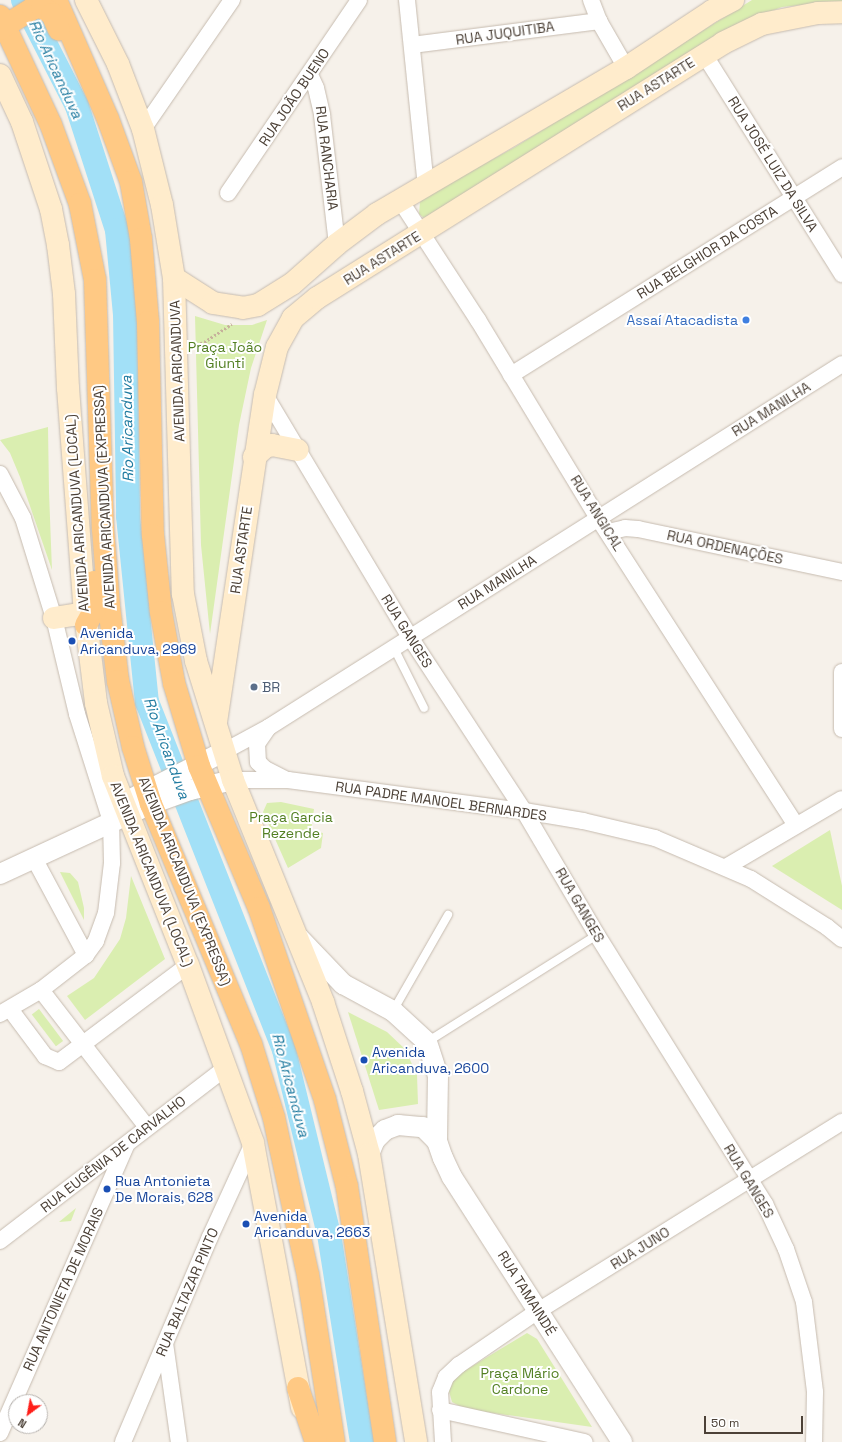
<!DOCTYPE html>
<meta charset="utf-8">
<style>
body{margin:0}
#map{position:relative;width:842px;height:1442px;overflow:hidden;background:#f6f1ea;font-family:"Space Grotesk",sans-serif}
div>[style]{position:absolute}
.green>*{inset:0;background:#daeeb0;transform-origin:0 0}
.river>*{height:24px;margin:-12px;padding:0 12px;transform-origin:12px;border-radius:12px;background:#a2e0f7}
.path>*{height:2.5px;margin-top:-1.25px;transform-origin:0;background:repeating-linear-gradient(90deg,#c6b29b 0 2px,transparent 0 4px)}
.roads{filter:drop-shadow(0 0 1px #c6bbaf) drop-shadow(0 0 1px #c6bbaf)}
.service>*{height:8px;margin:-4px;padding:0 4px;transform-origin:4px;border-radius:4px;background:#fff}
.minor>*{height:16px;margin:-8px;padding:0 8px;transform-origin:8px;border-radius:8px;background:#fff}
.tertiary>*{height:20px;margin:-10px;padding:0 10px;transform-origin:10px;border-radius:10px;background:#fff}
.secondary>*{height:22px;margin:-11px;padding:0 11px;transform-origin:11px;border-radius:11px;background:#ffeccc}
.trunk>*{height:22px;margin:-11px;padding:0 11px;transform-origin:11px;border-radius:11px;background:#ffc984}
.dots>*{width:11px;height:11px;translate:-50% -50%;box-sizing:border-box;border:2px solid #fff;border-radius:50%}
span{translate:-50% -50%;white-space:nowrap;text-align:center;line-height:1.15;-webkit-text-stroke:4px #fff;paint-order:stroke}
.street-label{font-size:14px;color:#4c4137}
.shop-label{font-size:14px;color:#366cbe}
.right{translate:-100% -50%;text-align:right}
.park-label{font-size:14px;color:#527f22}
.transit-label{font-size:14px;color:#164399}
.left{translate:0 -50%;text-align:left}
.service-label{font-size:14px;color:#4e5e75}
.water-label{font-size:15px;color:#207ba0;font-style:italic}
.north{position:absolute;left:8px;top:1394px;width:40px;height:40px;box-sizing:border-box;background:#fff;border:1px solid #b7b3af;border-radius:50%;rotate:212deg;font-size:11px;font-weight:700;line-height:16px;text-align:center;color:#4c4137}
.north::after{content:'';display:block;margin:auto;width:14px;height:18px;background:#ff1e19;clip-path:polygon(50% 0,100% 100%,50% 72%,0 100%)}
.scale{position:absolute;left:704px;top:1416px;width:99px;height:18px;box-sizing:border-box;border:2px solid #4c4137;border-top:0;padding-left:5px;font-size:12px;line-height:14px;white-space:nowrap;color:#4c4137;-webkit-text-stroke:3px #fff;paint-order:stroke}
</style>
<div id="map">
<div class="green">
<i style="clip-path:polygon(752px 0,842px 0,842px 3px,832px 2px,782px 7px,751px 19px,424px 218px,419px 214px,420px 202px,429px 194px,515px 147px)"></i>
<i style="clip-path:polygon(195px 316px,225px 325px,252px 325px,267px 320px,251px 368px,239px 425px,210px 634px,201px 545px)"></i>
<i style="clip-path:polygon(48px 427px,49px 492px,52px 570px,20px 477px,10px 453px,0 440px)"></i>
<i style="clip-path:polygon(281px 802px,314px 809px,311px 831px,323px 833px,321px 848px,288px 868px,263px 812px,267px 803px)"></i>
<i style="clip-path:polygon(830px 830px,842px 886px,842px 910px,772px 866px)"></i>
<i style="clip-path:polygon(60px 872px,70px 873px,78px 882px,84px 908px,84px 920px)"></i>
<i style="clip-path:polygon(131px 876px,165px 959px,85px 1020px,67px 996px,94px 978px,120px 939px,126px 918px)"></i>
<i style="left:39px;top:1009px;width:40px;height:9px;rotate:53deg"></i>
<i style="clip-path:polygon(348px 1012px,387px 1032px,405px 1049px,417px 1075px,418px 1104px,379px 1110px)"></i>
<i style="clip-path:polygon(76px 1208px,71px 1221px,59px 1222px)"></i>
<i style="clip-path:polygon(527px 1333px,537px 1339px,592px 1427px,465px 1409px,452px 1402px,449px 1391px,452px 1380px,456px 1376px)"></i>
</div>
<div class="river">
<i style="left:23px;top:0;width:119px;rotate:63deg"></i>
<i style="left:77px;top:106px;width:130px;rotate:72.1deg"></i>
<i style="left:117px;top:230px;width:84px;rotate:84.6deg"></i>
<i style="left:125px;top:314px;width:202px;rotate:89.1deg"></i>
<i style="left:128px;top:516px;width:187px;rotate:84.2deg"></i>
<i style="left:147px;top:702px;width:374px;rotate:68.5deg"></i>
<i style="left:284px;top:1050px;width:189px;rotate:76.3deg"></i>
<i style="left:329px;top:1234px;width:211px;rotate:81deg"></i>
</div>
<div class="path">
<i style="left:193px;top:346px;width:12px;rotate:-20deg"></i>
<i style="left:204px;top:342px;width:33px;rotate:-33deg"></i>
</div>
<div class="roads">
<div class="service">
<i style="left:394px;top:648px;width:67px;rotate:63.4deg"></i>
<i style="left:393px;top:1011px;width:111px;rotate:-60.2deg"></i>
<i style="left:427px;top:1042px;width:201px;rotate:-32.2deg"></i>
</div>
<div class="minor">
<i style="left:407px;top:0;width:187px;rotate:84.2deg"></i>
<i style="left:591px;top:0;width:22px;rotate:69deg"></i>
<i style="left:599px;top:21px;width:54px;rotate:60.1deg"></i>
<i style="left:412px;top:45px;width:189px;rotate:-7.3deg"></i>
<i style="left:704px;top:54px;width:260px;rotate:57.9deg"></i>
<i style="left:310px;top:75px;width:14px;rotate:65deg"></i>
<i style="left:316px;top:88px;width:28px;rotate:77deg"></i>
<i style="left:322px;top:115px;width:130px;rotate:83.4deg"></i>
<i style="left:143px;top:129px;width:157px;rotate:-55.4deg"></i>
<i style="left:228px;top:193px;width:233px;rotate:-55.8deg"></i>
<i style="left:400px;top:200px;width:143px;rotate:57deg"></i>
<i style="left:478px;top:320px;width:232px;rotate:58.8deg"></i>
<i style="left:598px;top:518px;width:365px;rotate:57.2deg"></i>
<i style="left:511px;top:375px;width:391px;rotate:-32.1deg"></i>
<i style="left:265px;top:395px;width:282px;rotate:59.1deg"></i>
<i style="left:410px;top:637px;width:208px;rotate:56.8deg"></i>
<i style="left:524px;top:811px;width:144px;rotate:59.5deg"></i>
<i style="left:597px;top:935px;width:317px;rotate:58deg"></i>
<i style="left:765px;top:1204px;width:50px;rotate:65deg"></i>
<i style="left:786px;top:1249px;width:56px;rotate:71.2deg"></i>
<i style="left:804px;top:1302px;width:91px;rotate:83deg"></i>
<i style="left:815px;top:1392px;width:50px;rotate:91.1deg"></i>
<i style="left:0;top:474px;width:50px;rotate:62.4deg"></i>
<i style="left:23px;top:518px;width:105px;rotate:72.8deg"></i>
<i style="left:54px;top:618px;width:99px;rotate:76.5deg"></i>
<i style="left:77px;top:714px;width:112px;rotate:72.4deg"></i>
<i style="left:111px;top:821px;width:42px;rotate:88.6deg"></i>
<i style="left:112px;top:863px;width:50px;rotate:96.8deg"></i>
<i style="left:106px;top:913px;width:30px;rotate:110deg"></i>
<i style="left:96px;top:941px;width:17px;rotate:126deg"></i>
<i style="left:86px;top:955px;width:57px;rotate:142.1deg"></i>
<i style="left:41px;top:990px;width:48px;rotate:149.7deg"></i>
<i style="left:608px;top:532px;width:17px;rotate:-13deg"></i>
<i style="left:625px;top:528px;width:13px;rotate:4deg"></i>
<i style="left:638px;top:529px;width:208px;rotate:11.9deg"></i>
<i style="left:842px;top:672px;width:57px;rotate:90deg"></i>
<i style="left:268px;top:728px;width:19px;rotate:125deg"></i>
<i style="left:257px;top:744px;width:18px;rotate:87deg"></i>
<i style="left:258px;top:762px;width:10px;rotate:45deg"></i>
<i style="left:265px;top:769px;width:22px;rotate:27deg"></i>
<i style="left:223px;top:752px;width:52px;rotate:-28.5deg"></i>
<i style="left:269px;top:727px;width:678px;rotate:-32.35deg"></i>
<i style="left:233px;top:780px;width:55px"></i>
<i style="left:288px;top:780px;width:238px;rotate:7.5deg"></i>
<i style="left:524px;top:811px;width:60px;rotate:9.6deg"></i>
<i style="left:583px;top:821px;width:74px;rotate:13.3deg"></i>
<i style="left:655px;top:838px;width:104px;rotate:23.1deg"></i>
<i style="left:751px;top:879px;width:90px;rotate:32.3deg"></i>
<i style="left:827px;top:927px;width:19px;rotate:39deg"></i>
<i style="left:35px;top:860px;width:108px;rotate:61.8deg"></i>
<i style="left:726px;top:867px;width:134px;rotate:-30.4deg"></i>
<i style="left:41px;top:990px;width:173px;rotate:52.3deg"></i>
<i style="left:10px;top:1009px;width:59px;rotate:53.3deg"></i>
<i style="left:45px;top:1056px;width:15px;rotate:23deg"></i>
<i style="left:59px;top:1062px;width:161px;rotate:-36.9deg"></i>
<i style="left:0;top:1241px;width:286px;rotate:-37.5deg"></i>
<i style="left:165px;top:1343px;width:100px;rotate:82deg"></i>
<i style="left:440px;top:1410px;width:148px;rotate:12.5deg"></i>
<i style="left:0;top:1433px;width:313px;rotate:-66.3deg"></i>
<i style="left:123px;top:1442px;width:223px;rotate:-67deg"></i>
<i style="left:210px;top:1237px;width:103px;rotate:-65.4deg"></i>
<i style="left:443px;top:1442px;width:50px;rotate:-93.4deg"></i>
<i style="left:440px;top:1392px;width:16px;rotate:-68deg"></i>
<i style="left:446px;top:1377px;width:18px;rotate:-43deg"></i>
<i style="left:459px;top:1365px;width:96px;rotate:-34.4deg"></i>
<i style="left:538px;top:1311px;width:358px;rotate:-31.9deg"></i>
</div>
<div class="tertiary">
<i style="left:133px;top:798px;width:101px;rotate:-27.1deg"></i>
<i style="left:0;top:874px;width:166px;rotate:-24.9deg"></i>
<i style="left:151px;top:804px;width:41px;rotate:-19.7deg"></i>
<i style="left:190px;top:790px;width:44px;rotate:-13.1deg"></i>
<i style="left:299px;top:938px;width:64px;rotate:46.3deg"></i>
<i style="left:343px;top:984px;width:57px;rotate:28.4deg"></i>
<i style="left:393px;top:1011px;width:46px;rotate:42.4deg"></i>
<i style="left:427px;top:1042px;width:35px;rotate:72deg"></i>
<i style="left:438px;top:1075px;width:66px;rotate:90.9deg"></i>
<i style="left:437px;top:1141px;width:18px;rotate:71deg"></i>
<i style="left:443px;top:1158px;width:21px;rotate:65deg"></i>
<i style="left:452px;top:1177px;width:315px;rotate:57.3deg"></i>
<i style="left:369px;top:1154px;width:15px;rotate:-67deg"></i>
<i style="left:375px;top:1140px;width:14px;rotate:-45deg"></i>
<i style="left:385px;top:1130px;width:14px;rotate:-21deg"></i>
<i style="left:398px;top:1125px;width:25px;rotate:5deg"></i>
<i style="left:423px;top:1127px;width:20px;rotate:45deg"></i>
</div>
<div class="secondary">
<i style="left:86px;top:0;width:72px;rotate:63.4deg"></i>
<i style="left:118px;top:64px;width:70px;rotate:69deg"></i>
<i style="left:143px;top:129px;width:78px;rotate:76deg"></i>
<i style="left:162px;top:205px;width:74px;rotate:80.7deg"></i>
<i style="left:174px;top:278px;width:316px;rotate:88.4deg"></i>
<i style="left:183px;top:594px;width:68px;rotate:79deg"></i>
<i style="left:196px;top:661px;width:125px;rotate:72.7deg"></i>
<i style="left:233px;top:780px;width:240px;rotate:67.9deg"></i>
<i style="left:323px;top:1002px;width:94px;rotate:72deg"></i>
<i style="left:352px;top:1091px;width:65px;rotate:74.9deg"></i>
<i style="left:369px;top:1154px;width:292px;rotate:80.7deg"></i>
<i style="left:0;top:75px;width:52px;rotate:64.9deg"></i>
<i style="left:22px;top:122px;width:92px;rotate:71.6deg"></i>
<i style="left:51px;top:209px;width:37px;rotate:79deg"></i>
<i style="left:58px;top:245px;width:49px;rotate:83deg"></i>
<i style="left:64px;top:294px;width:94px;rotate:87.6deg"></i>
<i style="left:68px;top:388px;width:226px;rotate:85.7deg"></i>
<i style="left:85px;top:613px;width:91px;rotate:83deg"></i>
<i style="left:96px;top:703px;width:75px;rotate:76.9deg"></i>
<i style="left:113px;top:776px;width:203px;rotate:68.4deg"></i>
<i style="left:188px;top:965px;width:189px;rotate:69.9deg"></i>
<i style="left:253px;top:1143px;width:269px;rotate:79.5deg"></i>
<i style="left:174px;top:278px;width:46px;rotate:32.7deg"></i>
<i style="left:213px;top:303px;width:30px;rotate:9deg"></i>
<i style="left:243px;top:308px;width:15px;rotate:-11deg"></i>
<i style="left:258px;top:305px;width:40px;rotate:-32deg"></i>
<i style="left:292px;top:284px;width:60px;rotate:-41.6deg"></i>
<i style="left:337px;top:244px;width:50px;rotate:-36.9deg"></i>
<i style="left:377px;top:214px;width:289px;rotate:-30.4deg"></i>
<i style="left:626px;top:68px;width:103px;rotate:-33.5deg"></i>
<i style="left:712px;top:11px;width:24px;rotate:-28deg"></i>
<i style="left:254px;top:457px;width:15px;rotate:-42deg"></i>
<i style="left:265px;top:447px;width:7px;rotate:-16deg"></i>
<i style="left:272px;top:445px;width:26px;rotate:11deg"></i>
<i style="left:54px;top:618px;width:31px;rotate:-9deg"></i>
<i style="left:216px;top:722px;width:331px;rotate:-81.5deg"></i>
<i style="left:265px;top:395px;width:49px;rotate:-76deg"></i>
<i style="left:277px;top:347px;width:33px;rotate:-61deg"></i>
<i style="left:293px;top:318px;width:31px;rotate:-40deg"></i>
<i style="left:317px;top:298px;width:479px;rotate:-32.1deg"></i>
<i style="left:723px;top:43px;width:43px;rotate:-26deg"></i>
<i style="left:762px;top:24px;width:57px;rotate:-11.1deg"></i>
<i style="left:818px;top:13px;width:24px;rotate:-2deg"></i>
</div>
<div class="trunk">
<i style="left:56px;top:0;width:130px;rotate:66.4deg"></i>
<i style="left:108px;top:119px;width:67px;rotate:69.9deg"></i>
<i style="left:131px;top:182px;width:58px;rotate:80deg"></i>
<i style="left:141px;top:239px;width:83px;rotate:85.2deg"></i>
<i style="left:148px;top:322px;width:213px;rotate:88.7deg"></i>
<i style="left:153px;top:535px;width:77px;rotate:84.1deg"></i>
<i style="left:161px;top:612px;width:72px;rotate:79.6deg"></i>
<i style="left:174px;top:683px;width:87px;rotate:73.2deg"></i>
<i style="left:199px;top:766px;width:154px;rotate:67.1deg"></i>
<i style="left:259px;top:908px;width:203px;rotate:71deg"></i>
<i style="left:325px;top:1100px;width:90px;rotate:75.8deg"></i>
<i style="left:347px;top:1187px;width:258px;rotate:81.5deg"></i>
<i style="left:0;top:16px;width:120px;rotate:64.9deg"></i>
<i style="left:51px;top:125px;width:84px;rotate:69.8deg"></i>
<i style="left:80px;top:204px;width:77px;rotate:78.8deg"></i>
<i style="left:95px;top:280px;width:249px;rotate:88.2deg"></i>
<i style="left:103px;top:529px;width:77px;rotate:85.5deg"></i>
<i style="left:109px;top:606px;width:76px;rotate:83.2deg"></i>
<i style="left:118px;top:681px;width:68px;rotate:77.2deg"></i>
<i style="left:133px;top:747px;width:60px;rotate:72.5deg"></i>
<i style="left:151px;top:804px;width:260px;rotate:67.4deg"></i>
<i style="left:251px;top:1044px;width:77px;rotate:72.7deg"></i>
<i style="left:274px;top:1118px;width:161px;rotate:77.8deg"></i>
<i style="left:308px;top:1275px;width:169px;rotate:81.2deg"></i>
<i style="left:0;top:29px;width:39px;rotate:-32deg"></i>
<i style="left:33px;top:8px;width:9px;rotate:-6deg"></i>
<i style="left:42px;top:7px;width:12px;rotate:35deg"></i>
<i style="left:52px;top:14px;width:17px;rotate:66deg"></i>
<i style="left:86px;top:625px;width:18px;rotate:-61deg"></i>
<i style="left:95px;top:609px;width:27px;rotate:-92deg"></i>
<i style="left:298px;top:1388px;width:57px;rotate:71.6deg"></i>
</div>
</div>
<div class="dots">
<i style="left:746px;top:320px;background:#3f7fe0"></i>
<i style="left:72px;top:641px;background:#1a4fb4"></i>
<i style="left:254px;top:687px;background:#5c6f8a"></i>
<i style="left:364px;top:1060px;background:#1a4fb4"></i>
<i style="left:107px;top:1189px;background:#1a4fb4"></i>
<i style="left:246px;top:1224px;background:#1a4fb4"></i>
</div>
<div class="street-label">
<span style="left:505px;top:33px;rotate:-8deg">RUA JUQUITIBA</span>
<span style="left:656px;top:84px;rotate:-32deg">RUA ASTARTE</span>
<span style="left:294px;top:97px;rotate:-56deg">RUA JOÃO BUENO</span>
<span style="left:327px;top:158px;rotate:83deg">RUA RANCHARIA</span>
<span style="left:773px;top:164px;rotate:58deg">RUA JOSÉ LUIZ DA SILVA</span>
<span style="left:707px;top:252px;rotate:-32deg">RUA BELGHIOR DA COSTA</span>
<span style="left:382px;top:258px;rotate:-32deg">RUA ASTARTE</span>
<span style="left:177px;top:371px;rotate:-92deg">AVENIDA ARICANDUVA</span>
<span style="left:771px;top:409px;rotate:-32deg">RUA MANILHA</span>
<span style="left:104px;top:497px;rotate:-93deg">AVENIDA ARICANDUVA (EXPRESSA)</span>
<span style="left:77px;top:513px;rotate:-94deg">AVENIDA ARICANDUVA (LOCAL)</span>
<span style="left:597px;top:513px;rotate:58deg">RUA ANGICAL</span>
<span style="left:725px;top:547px;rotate:12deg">RUA ORDENAÇÕES</span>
<span style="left:241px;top:550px;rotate:-82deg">RUA ASTARTE</span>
<span style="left:497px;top:582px;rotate:-32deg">RUA MANILHA</span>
<span style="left:407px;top:631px;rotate:58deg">RUA GANGES</span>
<span style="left:441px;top:801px;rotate:8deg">RUA PADRE MANOEL BERNARDES</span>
<span style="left:152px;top:874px;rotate:68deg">AVENIDA ARICANDUVA (LOCAL)</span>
<span style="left:185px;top:881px;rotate:68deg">AVENIDA ARICANDUVA (EXPRESSA)</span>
<span style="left:580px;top:905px;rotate:60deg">RUA GANGES</span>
<span style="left:113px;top:1154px;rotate:-38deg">RUA EUGÊNIA DE CARVALHO</span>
<span style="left:749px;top:1181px;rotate:59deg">RUA GANGES</span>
<span style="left:640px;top:1248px;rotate:-32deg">RUA JUNO</span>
<span style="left:63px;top:1289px;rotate:-66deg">RUA ANTONIETA DE MORAIS</span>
<span style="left:187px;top:1292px;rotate:-67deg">RUA BALTAZAR PINTO</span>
<span style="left:527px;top:1293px;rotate:58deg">RUA TAMAINDÉ</span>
</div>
<div class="shop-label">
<span class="right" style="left:738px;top:320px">Assaí Atacadista</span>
</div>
<div class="park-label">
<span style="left:225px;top:355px">Praça João<br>Giunti</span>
<span style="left:291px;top:825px">Praça Garcia<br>Rezende</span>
<span style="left:520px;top:1381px">Praça Mário<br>Cardone</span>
</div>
<div class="transit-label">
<span class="left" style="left:80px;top:641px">Avenida<br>Aricanduva, 2969</span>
<span class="left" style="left:372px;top:1060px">Avenida<br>Aricanduva, 2600</span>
<span class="left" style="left:115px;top:1189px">Rua Antonieta<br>De Morais, 628</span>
<span class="left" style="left:254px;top:1224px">Avenida<br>Aricanduva, 2663</span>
</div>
<div class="service-label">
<span class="left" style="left:262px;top:687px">BR</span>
</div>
<div class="water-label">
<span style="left:56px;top:69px;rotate:65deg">Rio Aricanduva</span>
<span style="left:127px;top:429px;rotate:-91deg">Rio Aricanduva</span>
<span style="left:167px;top:748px;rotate:70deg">Rio Aricanduva</span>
<span style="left:291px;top:1085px;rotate:75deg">Rio Aricanduva</span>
</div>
<div class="north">N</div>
<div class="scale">50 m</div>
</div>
